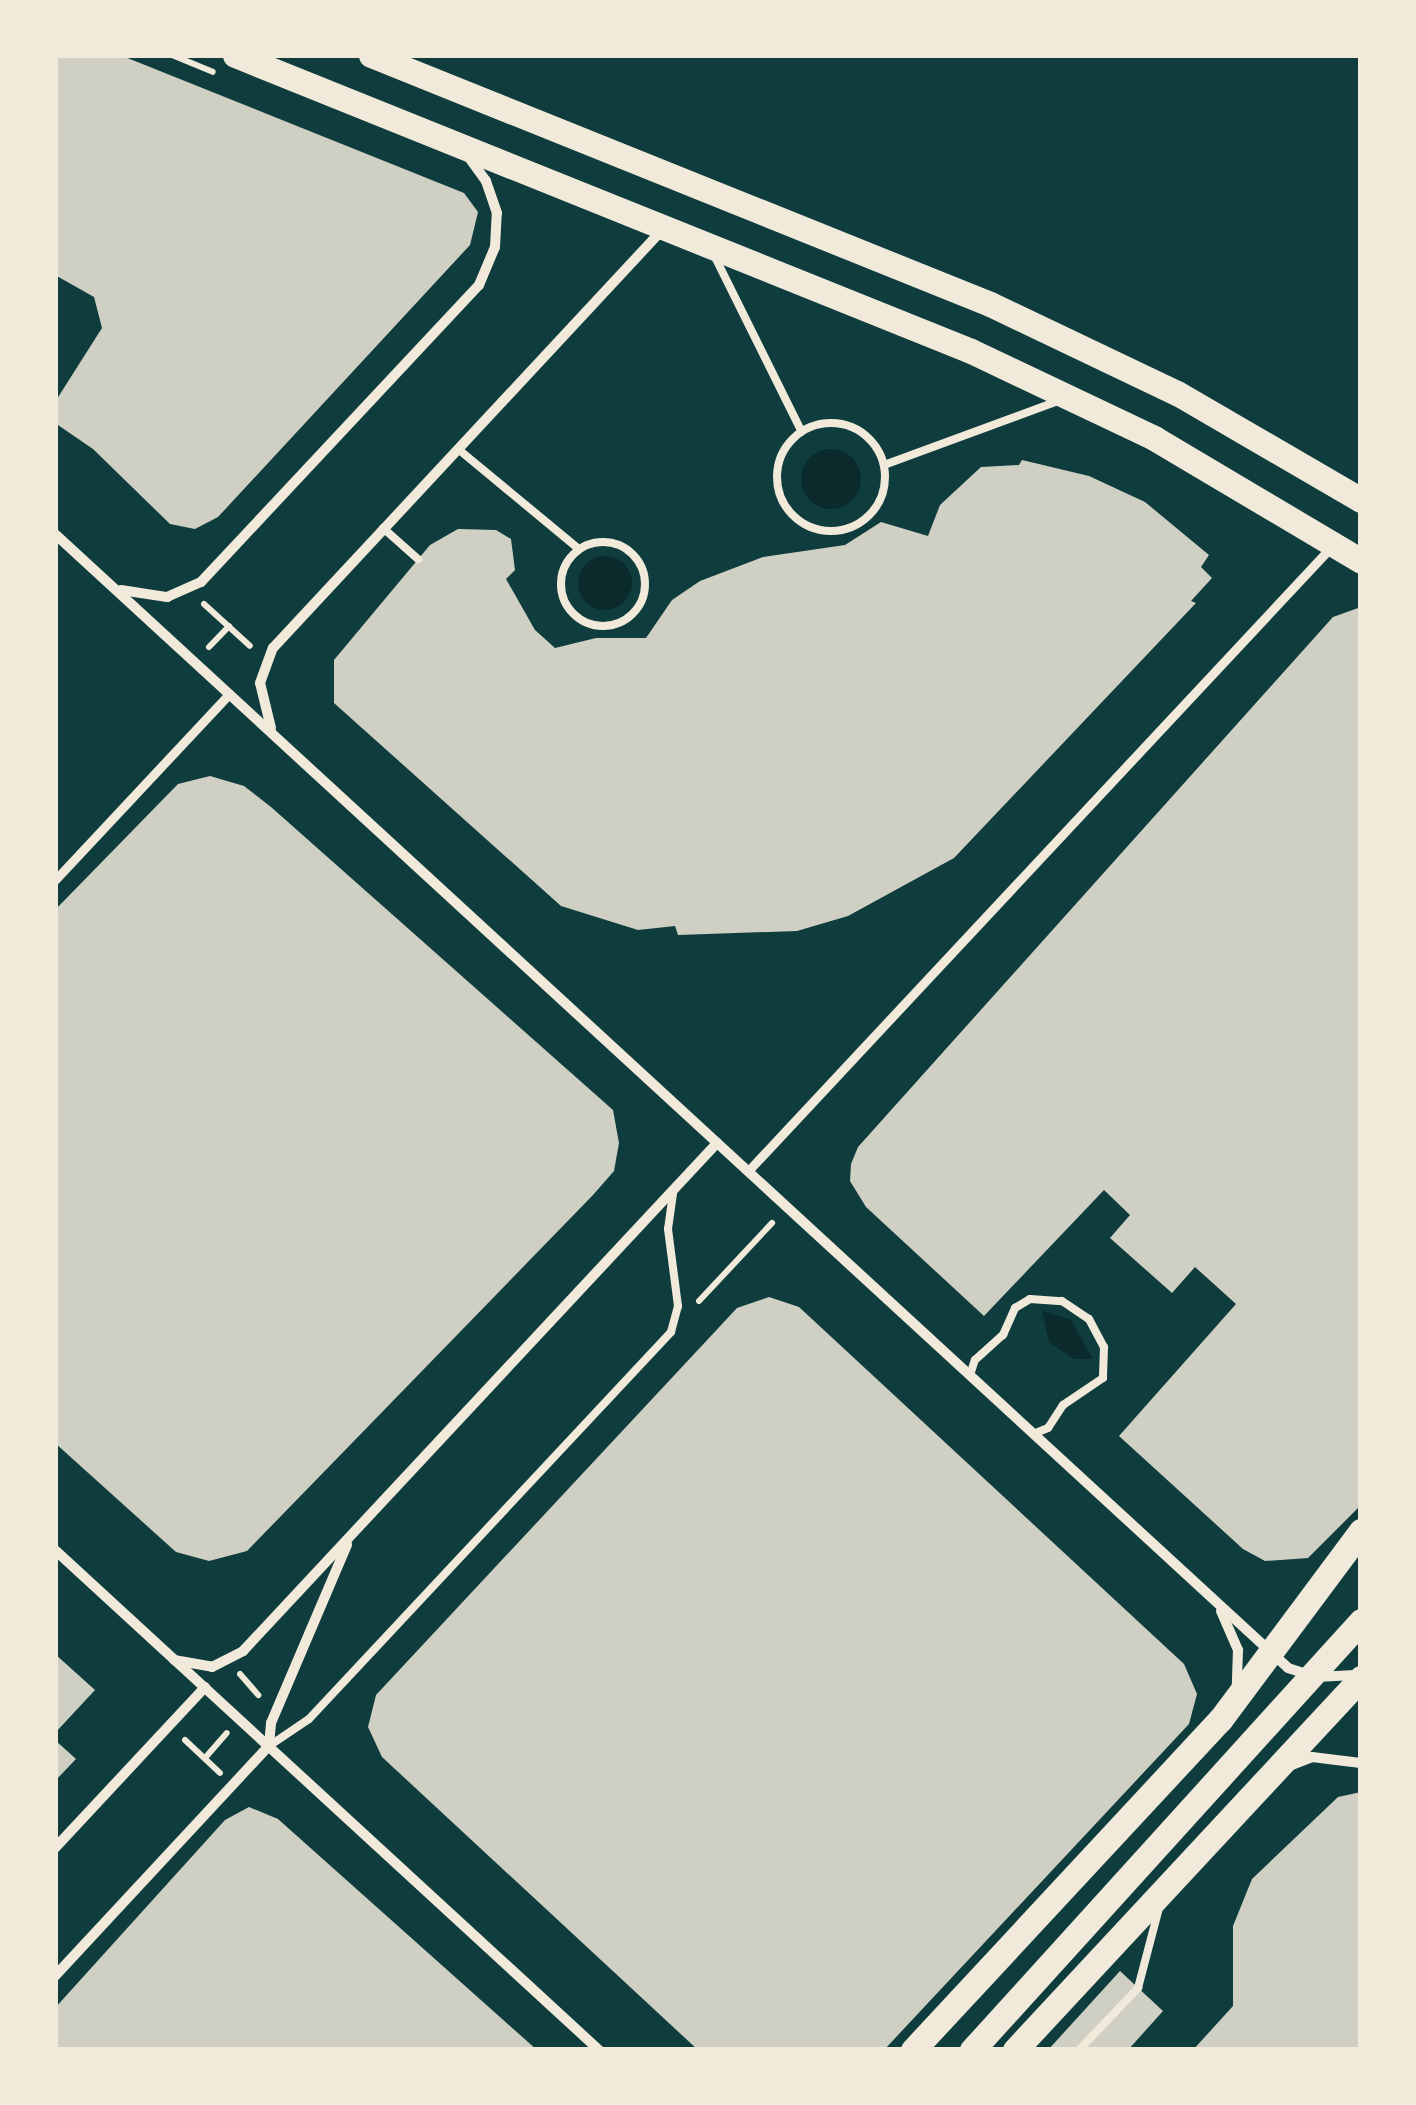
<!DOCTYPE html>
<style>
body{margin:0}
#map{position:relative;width:1416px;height:2105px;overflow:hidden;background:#0f3d3e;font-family:"PT Sans Narrow",sans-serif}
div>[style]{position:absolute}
.water>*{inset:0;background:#0a2a2b}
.round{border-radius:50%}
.building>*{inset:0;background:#cfcfc3}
.path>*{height:6px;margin:-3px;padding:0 3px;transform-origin:3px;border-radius:3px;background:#f1e9da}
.service>*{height:8px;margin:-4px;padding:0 4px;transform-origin:4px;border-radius:4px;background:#f1e9da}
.service>.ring{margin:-4px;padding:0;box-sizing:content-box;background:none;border:8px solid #f1e9da;border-radius:50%}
.pedestrian>*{height:9px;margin:-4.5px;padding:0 4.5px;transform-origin:4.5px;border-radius:4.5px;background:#f1e9da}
.minor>*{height:10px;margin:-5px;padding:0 5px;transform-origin:5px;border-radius:5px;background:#f1e9da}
.primary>*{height:25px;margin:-12.5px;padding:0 12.5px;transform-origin:12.5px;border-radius:12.5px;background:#f1e9da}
span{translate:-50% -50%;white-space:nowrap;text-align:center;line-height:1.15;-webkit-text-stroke:10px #f1e9da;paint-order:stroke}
.frame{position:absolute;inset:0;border:58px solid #f1e9da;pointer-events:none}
</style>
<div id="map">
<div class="water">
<i class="round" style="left:801px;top:449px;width:60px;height:60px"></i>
<i class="round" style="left:578px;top:556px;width:54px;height:54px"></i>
<i style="clip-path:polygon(1042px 1311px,1071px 1320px,1093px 1359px,1074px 1359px,1049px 1342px)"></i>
</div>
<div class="building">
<i style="clip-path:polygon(55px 55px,120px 55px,464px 193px,478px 212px,470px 245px,218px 517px,195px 529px,170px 524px,93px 449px,55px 423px,55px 402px,102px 328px,94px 297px,55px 275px)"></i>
<i style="clip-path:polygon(1022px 460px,1089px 476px,1145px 502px,1209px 555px,1201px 567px,1212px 578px,1191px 601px,1196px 603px,954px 858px,848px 916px,797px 931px,678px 935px,675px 926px,638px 930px,561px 906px,334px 703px,334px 660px,430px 545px,458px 529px,496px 530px,511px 539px,515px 570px,506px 579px,535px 630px,555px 648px,596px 638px,646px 638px,672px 600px,700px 581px,763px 557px,845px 545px,881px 522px,928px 536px,940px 505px,981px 467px,1019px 465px)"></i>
<i style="clip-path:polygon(1361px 607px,1361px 1505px,1308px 1558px,1265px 1561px,1243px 1549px,1119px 1436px,1236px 1304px,1195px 1267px,1172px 1293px,1110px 1238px,1130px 1215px,1104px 1190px,984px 1316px,866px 1207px,850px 1181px,851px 1164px,858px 1147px,1333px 617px)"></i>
<i style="clip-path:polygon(210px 776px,244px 786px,271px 807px,613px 1110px,619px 1143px,614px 1171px,593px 1195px,247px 1551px,209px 1561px,176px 1552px,55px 1443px,55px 910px,178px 784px)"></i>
<i style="clip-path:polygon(769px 1297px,799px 1307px,1184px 1664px,1197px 1694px,1189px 1724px,884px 2050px,698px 2050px,382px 1757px,368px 1727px,376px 1695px,737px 1308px)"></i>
<i style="clip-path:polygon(55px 1654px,95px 1690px,55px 1733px)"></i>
<i style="clip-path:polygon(55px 1740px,76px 1759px,55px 1781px)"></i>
<i style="clip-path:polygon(1361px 1792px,1361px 2050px,1193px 2050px,1233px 2006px,1233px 1926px,1252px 1879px,1338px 1797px)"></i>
<i style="clip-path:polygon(249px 1807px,278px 1819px,537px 2050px,55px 2050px,55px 2008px,225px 1820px)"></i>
<i style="clip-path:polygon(1120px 1971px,1163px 2011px,1128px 2050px,1048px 2050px)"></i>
</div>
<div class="path">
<i style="left:172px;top:55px;width:44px;rotate:22.5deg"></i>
<i style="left:204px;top:604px;width:62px;rotate:42.4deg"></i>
<i style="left:209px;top:647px;width:29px;rotate:-46deg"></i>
<i style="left:699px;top:1301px;width:107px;rotate:-46.9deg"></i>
<i style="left:240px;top:1674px;width:28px;rotate:49deg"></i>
<i style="left:185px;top:1740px;width:48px;rotate:43.3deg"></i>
<i style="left:205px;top:1758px;width:33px;rotate:-49deg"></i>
</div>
<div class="service">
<i style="left:715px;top:257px;width:195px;rotate:63.6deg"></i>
<i class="ring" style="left:777px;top:423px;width:100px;height:100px"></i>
<i style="left:458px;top:449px;width:157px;rotate:39.6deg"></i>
<i style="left:884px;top:465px;width:189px;rotate:-20.2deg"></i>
<i style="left:383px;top:528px;width:47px;rotate:41.5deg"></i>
<i class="ring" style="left:561px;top:542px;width:76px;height:76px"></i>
<i style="left:970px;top:1375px;width:16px;rotate:-72deg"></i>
<i style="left:975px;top:1360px;width:38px;rotate:-42deg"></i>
<i style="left:1003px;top:1335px;width:30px;rotate:-66deg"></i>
<i style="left:1015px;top:1308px;width:17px;rotate:-31deg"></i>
<i style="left:1030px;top:1299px;width:32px;rotate:4deg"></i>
<i style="left:1062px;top:1301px;width:32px;rotate:34deg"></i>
<i style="left:1089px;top:1319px;width:32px;rotate:62deg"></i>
<i style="left:1104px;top:1347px;width:31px;rotate:92deg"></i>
<i style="left:1103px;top:1378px;width:48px;rotate:146deg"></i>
<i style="left:1063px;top:1405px;width:27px;rotate:123deg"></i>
<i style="left:1048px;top:1428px;width:16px;rotate:158deg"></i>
<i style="left:269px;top:1746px;width:48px;rotate:-34deg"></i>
<i style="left:309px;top:1719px;width:530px;rotate:-46.91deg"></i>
<i style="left:671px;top:1332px;width:27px;rotate:-75deg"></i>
<i style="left:678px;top:1306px;width:78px;rotate:-97.4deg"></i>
<i style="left:668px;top:1229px;width:37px;rotate:-82deg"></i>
<i style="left:1079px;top:2050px;width:86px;rotate:-46.4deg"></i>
<i style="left:1138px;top:1988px;width:83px;rotate:-75.3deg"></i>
</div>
<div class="pedestrian">
<i style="left:55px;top:880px;width:255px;rotate:-46.9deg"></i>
<i style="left:748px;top:1171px;width:857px;rotate:-46.94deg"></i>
</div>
<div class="minor">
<i style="left:55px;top:534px;width:1675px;rotate:42.6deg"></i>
<i style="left:1288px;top:1668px;width:29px;rotate:18deg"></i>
<i style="left:1316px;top:1677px;width:39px;rotate:-3deg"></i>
<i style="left:121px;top:590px;width:47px;rotate:8.7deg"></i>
<i style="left:167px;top:597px;width:37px;rotate:-24deg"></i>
<i style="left:201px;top:582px;width:407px;rotate:-46.9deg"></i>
<i style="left:479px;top:285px;width:41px;rotate:-67.2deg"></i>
<i style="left:495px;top:247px;width:34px;rotate:-87deg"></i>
<i style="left:497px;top:213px;width:34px;rotate:-109deg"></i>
<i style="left:486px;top:181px;width:32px;rotate:-126deg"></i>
<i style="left:271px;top:728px;width:46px;rotate:-103.7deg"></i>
<i style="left:260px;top:683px;width:37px;rotate:-70deg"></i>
<i style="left:273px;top:648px;width:574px;rotate:-47.05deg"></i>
<i style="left:55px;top:1550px;width:739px;rotate:42.59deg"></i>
<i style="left:1221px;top:1611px;width:43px;rotate:66.4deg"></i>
<i style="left:1238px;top:1650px;width:35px;rotate:92deg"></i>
<i style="left:174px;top:1660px;width:39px;rotate:10deg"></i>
<i style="left:212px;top:1667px;width:35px;rotate:-27deg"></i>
<i style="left:243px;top:1651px;width:695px;rotate:-46.98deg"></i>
<i style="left:269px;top:1746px;width:23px;rotate:-85deg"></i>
<i style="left:271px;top:1723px;width:194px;rotate:-66.9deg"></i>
<i style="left:1289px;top:1766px;width:25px;rotate:-21deg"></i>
<i style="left:1312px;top:1757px;width:49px;rotate:7deg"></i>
<i style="left:55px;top:1848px;width:220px;rotate:-47deg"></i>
<i style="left:55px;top:1976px;width:314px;rotate:-47.1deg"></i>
</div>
<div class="primary">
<i style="left:235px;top:55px;width:793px;rotate:21.91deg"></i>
<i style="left:971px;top:351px;width:203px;rotate:25.4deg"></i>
<i style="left:1154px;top:438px;width:241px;rotate:30.7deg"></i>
<i style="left:371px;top:55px;width:667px;rotate:21.91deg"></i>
<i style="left:990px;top:304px;width:207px;rotate:25.5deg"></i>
<i style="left:1177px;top:393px;width:213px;rotate:30.2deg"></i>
<i style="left:913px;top:2050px;width:451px;rotate:-47.1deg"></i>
<i style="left:1220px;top:1720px;width:236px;rotate:-53.3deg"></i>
<i style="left:972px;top:2050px;width:579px;rotate:-47.8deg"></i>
<i style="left:1015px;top:2050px;width:508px;rotate:-47.07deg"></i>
</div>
<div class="frame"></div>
</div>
